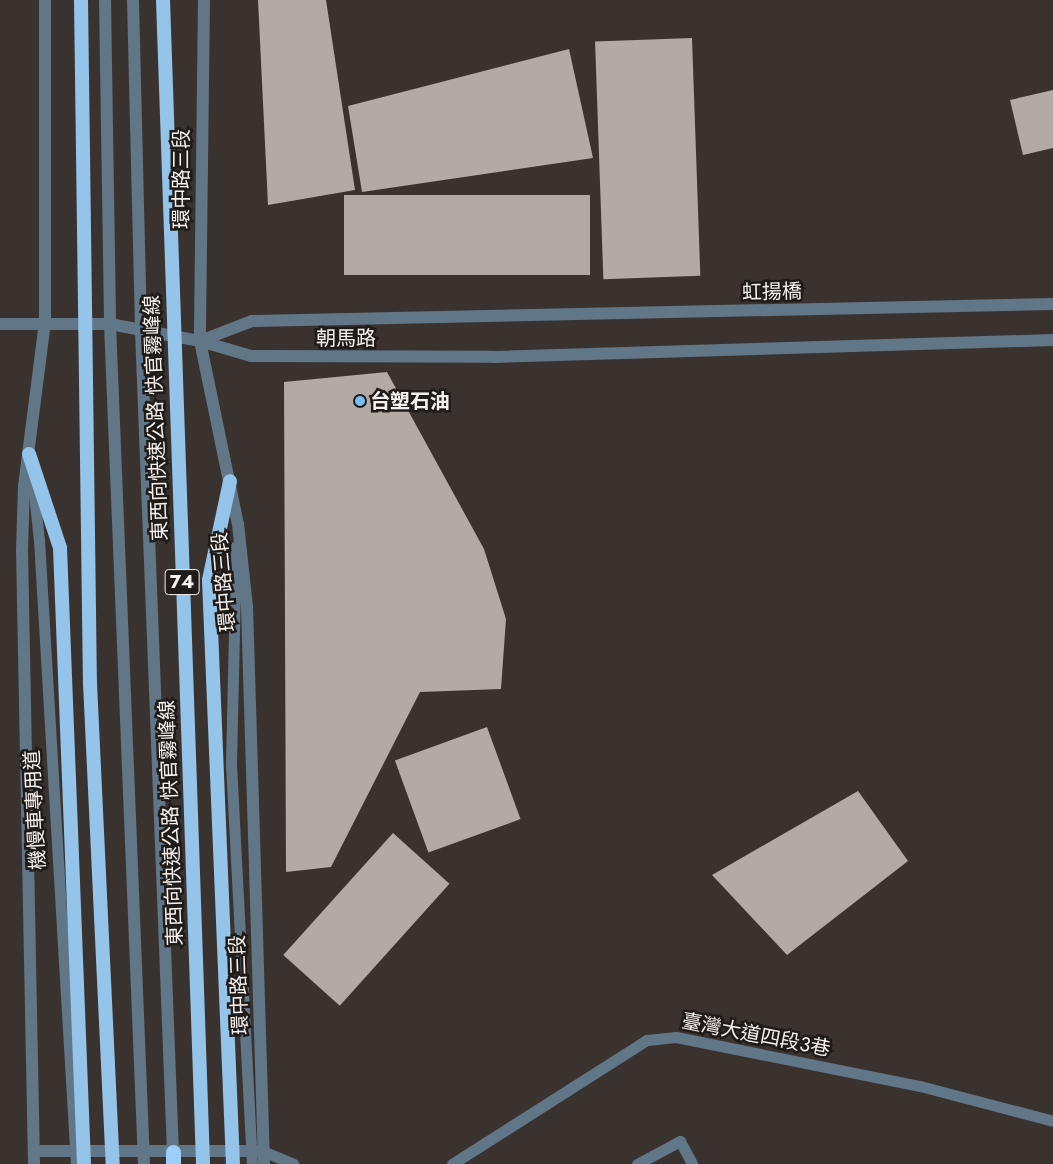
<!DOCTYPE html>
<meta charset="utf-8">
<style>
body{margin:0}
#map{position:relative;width:1053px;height:1164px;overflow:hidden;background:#3a322f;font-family:Jost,"Noto Sans TC",sans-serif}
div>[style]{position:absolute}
.building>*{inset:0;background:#b3a9a5;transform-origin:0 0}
.service>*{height:11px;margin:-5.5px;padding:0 5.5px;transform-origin:5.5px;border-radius:5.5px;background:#617687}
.tertiary>*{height:12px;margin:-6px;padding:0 6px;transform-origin:6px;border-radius:6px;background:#617687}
.trunk>*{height:14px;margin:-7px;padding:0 7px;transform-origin:7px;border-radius:7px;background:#94c4ea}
.motorway>*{height:15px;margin:-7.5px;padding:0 7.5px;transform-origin:7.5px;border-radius:7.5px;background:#9cd0fb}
.service-bridge>*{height:11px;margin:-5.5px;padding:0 5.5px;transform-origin:5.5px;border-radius:5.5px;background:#617687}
.trunk-bridge>*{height:14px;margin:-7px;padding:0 7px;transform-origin:7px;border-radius:7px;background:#94c4ea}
.dots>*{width:14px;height:14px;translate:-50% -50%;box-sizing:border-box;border:2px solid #1f1b19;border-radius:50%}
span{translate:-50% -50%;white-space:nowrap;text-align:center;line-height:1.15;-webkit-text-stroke:5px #1f1b19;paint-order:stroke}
.shield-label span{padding:1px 4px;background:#1f1b19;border:1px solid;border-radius:4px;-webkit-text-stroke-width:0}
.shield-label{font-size:19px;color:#f6f0ee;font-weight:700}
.street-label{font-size:20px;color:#f6f0ee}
.poi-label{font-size:20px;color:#f6f0ee;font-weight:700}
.left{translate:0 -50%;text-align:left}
</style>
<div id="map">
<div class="building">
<i style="clip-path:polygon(258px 0,326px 0,355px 190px,268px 205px)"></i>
<i style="left:692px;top:38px;width:238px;height:97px;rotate:88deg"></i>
<i style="clip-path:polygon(569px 49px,593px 158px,362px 192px,348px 106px)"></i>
<i style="clip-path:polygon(1053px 90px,1053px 148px,1023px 155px,1010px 100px)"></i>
<i style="left:590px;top:195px;width:80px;height:246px;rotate:90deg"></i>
<i style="clip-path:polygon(387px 372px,484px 549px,506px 619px,501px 689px,420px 692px,331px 867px,286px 872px,284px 382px)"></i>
<i style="left:487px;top:727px;width:98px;height:98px;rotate:70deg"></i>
<i style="clip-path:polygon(858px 791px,908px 861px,787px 955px,712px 875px)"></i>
<i style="left:393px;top:833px;width:76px;height:164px;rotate:42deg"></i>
</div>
<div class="service">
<i style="left:32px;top:475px;width:65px;rotate:83.9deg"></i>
<i style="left:231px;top:764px;width:218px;rotate:-88.7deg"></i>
<i style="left:263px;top:1151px;width:33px;rotate:23deg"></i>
<i style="left:452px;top:1164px;width:231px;rotate:-32.5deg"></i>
<i style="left:647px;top:1040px;width:29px;rotate:-6deg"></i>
<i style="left:676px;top:1037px;width:249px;rotate:11.4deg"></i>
<i style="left:920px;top:1086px;width:138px;rotate:14.7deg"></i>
<i style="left:637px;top:1164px;width:49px;rotate:-28.1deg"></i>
<i style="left:680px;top:1141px;width:26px;rotate:62deg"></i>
</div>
<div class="tertiary">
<i style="left:105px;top:0;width:324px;rotate:89.1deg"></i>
<i style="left:110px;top:324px;width:841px;rotate:87.68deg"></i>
<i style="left:133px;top:0;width:331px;rotate:88.6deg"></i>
<i style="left:141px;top:331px;width:822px;rotate:87.77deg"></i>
<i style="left:204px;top:0;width:341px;rotate:90.7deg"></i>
<i style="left:200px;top:341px;width:187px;rotate:78.3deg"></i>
<i style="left:238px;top:524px;width:83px;rotate:83.8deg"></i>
<i style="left:247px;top:607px;width:557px;rotate:88.25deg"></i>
<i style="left:0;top:324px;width:110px"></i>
<i style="left:110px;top:324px;width:92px;rotate:10.7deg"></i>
<i style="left:200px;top:341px;width:53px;rotate:16.4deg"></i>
<i style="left:251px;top:356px;width:243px;rotate:0.2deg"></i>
<i style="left:494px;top:357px;width:559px;rotate:-1.74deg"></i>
<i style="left:200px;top:341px;width:56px;rotate:-21deg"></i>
<i style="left:252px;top:321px;width:801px;rotate:-1.22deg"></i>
<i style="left:35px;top:1151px;width:228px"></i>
<i style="left:34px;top:1164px;width:614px;rotate:-91.12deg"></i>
<i style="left:22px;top:550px;width:64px;rotate:-88.2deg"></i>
<i style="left:24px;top:486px;width:165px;rotate:-82.7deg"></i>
<i style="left:45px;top:322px;width:322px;rotate:-90deg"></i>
</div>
<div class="trunk">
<i style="left:29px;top:454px;width:99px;rotate:71.7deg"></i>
<i style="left:209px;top:580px;width:101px;rotate:-78deg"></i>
</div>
<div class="motorway">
<i style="left:173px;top:1152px;width:12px;rotate:90deg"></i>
</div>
<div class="service-bridge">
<i style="left:39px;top:540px;width:625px;rotate:86.61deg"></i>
<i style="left:231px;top:764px;width:401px;rotate:87deg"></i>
</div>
<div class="trunk-bridge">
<i style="left:81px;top:0;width:683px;rotate:89.25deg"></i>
<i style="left:90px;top:683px;width:482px;rotate:87.3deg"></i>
<i style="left:163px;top:0;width:1165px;rotate:88.03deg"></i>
<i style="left:60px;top:548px;width:616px;rotate:87.77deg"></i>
<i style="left:209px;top:580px;width:584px;rotate:87.65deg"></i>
</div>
<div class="dots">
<i style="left:360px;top:401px;background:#78bff7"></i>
</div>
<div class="shield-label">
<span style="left:182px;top:582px">74</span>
</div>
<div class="street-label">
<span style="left:181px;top:179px;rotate:-90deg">環中路三段</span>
<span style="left:772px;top:292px;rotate:-1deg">虹揚橋</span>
<span style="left:346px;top:338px">朝馬路</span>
<span style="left:156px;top:418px;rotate:-92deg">東西向快速公路 快官霧峰線</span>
<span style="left:224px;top:582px;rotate:-95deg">環中路三段</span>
<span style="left:35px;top:810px;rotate:-93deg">機慢車專用道</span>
<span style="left:171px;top:823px;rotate:-92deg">東西向快速公路 快官霧峰線</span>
<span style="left:239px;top:985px;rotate:-92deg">環中路三段</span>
<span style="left:756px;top:1035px;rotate:11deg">臺灣大道四段3巷</span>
</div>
<div class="poi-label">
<span class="left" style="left:370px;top:401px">台塑石油</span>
</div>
</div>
